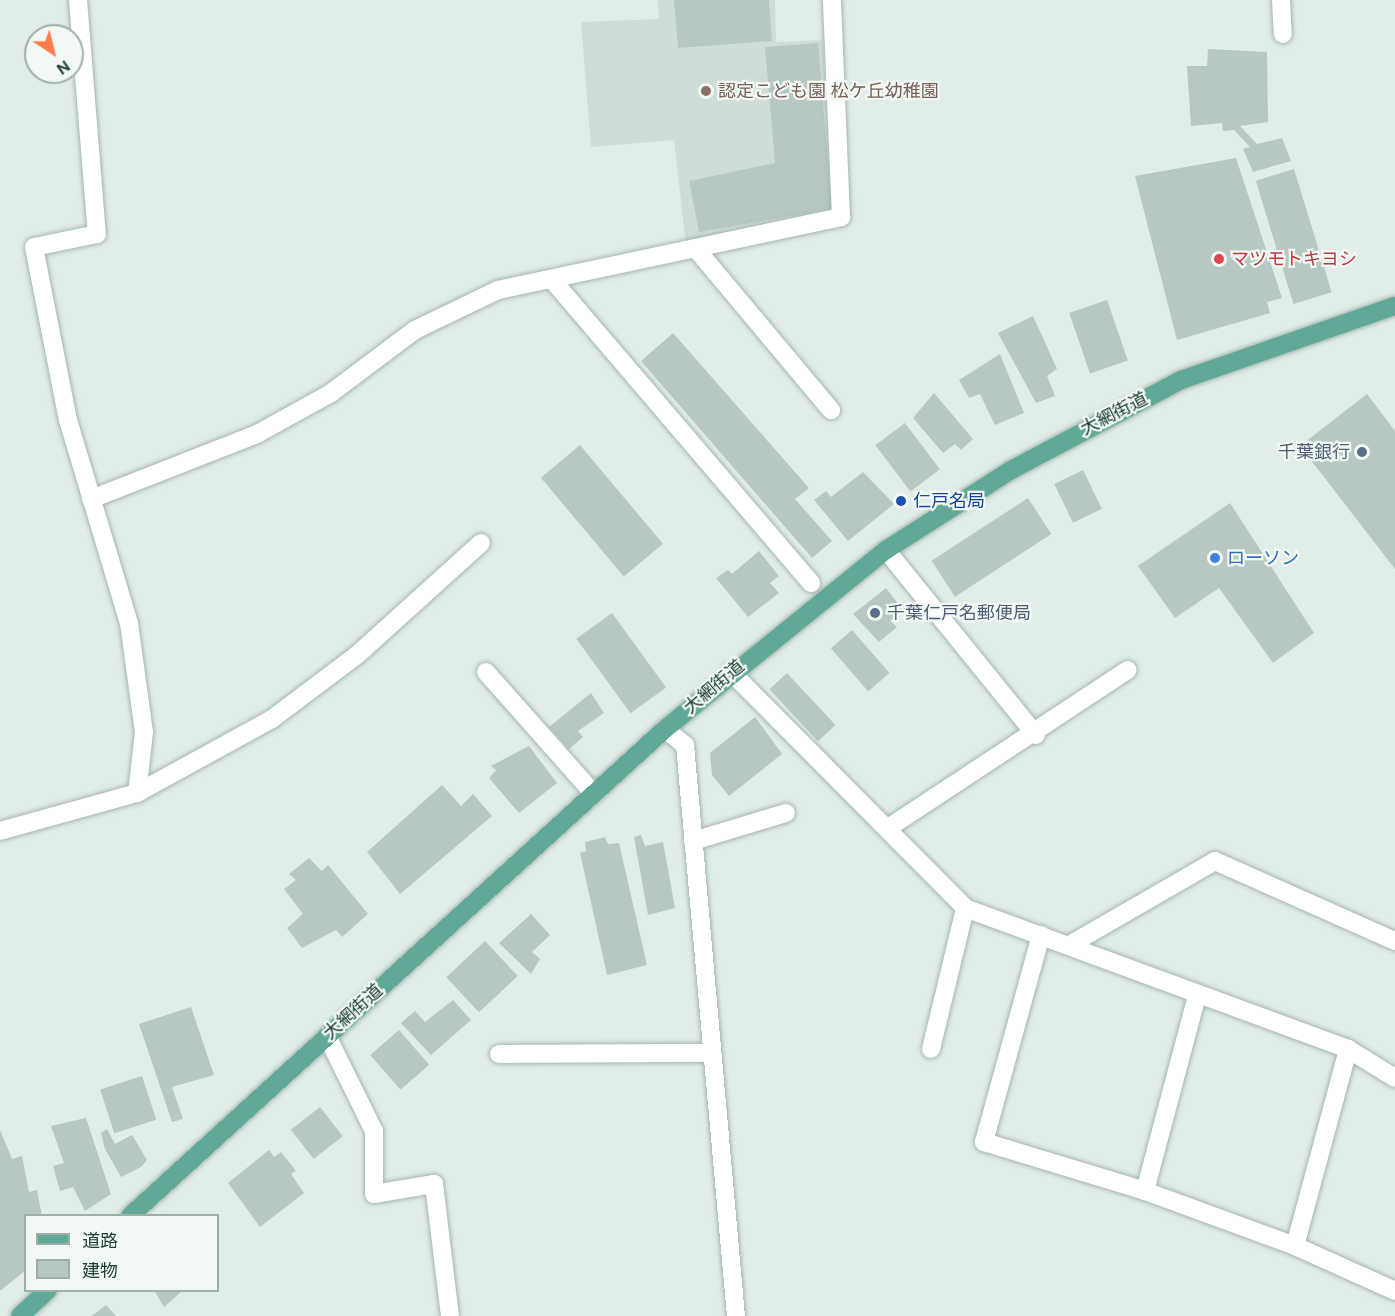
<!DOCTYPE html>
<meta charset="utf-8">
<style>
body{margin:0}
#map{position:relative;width:1395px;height:1316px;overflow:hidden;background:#e1ede8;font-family:"DM Sans","Noto Sans JP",sans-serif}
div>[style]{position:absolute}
.built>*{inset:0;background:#cfddd7}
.building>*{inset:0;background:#b6c8c1;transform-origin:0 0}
.roads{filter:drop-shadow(0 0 2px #a3b6b0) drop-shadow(0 0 2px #a3b6b0)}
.service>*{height:18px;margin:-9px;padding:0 9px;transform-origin:9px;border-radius:9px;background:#fff}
.minor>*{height:18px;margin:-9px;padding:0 9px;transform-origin:9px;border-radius:9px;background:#fff}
.primary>*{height:18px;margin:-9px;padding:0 9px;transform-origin:9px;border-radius:9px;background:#60a897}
.dots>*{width:16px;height:16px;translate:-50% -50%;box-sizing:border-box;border:3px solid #f2f9f5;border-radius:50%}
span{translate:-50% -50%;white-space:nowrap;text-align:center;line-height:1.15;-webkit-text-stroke:4.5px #f2f9f5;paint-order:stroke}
.education-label{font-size:18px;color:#785e54}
.left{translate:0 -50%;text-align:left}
.health-label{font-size:18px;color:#be3a42}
.street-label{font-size:18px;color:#1f4038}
.service-label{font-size:18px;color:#4e5e75}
.right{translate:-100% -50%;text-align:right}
.transit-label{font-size:18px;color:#164399}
.shop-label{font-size:18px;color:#366cbe}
.legend{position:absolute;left:24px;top:1214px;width:195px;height:78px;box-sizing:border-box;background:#f2f9f5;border:2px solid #9eafa9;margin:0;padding:8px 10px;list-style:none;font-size:18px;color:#1f4038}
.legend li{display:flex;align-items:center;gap:12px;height:30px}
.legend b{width:30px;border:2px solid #9eafa9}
.north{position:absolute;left:24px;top:24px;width:60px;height:60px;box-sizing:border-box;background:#f2f9f5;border:2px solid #9eafa9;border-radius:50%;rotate:145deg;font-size:16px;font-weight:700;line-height:24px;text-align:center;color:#1f4038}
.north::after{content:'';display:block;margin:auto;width:21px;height:27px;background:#ff7c4d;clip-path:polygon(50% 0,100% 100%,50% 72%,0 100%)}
</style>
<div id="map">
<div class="built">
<i style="clip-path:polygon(658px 0,775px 0,776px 42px,823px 40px,832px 215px,686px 245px,674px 140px,591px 147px,581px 22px,659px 19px)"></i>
</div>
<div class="building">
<i style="clip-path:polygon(674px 0,769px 0,772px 41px,678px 48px)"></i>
<i style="clip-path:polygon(818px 43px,832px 209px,699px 232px,689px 181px,775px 163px,765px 47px)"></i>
<i style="clip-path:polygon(1208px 49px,1267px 52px,1268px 122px,1240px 126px,1257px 144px,1282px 138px,1291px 161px,1253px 172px,1243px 149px,1250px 147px,1234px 130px,1223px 131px,1222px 123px,1191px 126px,1187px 66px,1207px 66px)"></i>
<i style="clip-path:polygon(1236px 158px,1282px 298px,1267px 302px,1270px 313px,1177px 340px,1135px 176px)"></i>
<i style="left:1294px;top:169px;width:129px;height:40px;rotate:73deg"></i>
<i style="left:1107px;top:300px;width:64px;height:40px;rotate:71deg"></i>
<i style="clip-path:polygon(1033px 316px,1057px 369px,1047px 376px,1055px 396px,1036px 403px,998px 333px)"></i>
<i style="clip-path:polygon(673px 333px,809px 488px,795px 499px,832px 541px,812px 558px,641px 361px)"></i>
<i style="clip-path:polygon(1000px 354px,1024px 413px,995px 425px,980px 394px,969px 398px,959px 380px)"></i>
<i style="clip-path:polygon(934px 393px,973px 439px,961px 450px,955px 444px,943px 453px,913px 418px)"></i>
<i style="clip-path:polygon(1367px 394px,1395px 431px,1395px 569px,1300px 446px)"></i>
<i style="left:905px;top:423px;width:58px;height:37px;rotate:53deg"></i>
<i style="left:580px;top:445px;width:129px;height:51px;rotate:50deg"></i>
<i style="left:1083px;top:470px;width:43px;height:32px;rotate:64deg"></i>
<i style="clip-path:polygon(863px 472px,894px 504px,848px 541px,814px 500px,826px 491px,831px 497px)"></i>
<i style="left:1028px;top:498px;width:43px;height:115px;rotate:57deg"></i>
<i style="clip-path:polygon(1230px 503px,1314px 633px,1273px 663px,1219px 588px,1175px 618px,1138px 566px)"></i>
<i style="clip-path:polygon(759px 551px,779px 576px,770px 583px,779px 593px,748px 617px,716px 578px,728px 570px,732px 574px)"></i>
<i style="clip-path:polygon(886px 588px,903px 610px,890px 621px,897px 627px,879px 642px,853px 614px)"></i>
<i style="left:612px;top:613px;width:92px;height:44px;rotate:54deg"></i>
<i style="left:852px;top:630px;width:57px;height:28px;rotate:49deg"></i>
<i style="left:787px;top:673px;width:71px;height:24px;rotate:47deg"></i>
<i style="clip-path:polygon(591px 693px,604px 713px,578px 731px,583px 737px,569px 749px,549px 727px)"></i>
<i style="clip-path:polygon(755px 717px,782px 754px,729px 796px,712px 775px,710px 753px)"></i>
<i style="clip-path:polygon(529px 746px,557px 783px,519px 813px,489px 778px,496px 770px,491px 766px)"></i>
<i style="clip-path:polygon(442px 785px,461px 806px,473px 794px,492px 816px,400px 894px,367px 852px)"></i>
<i style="clip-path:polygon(641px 835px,645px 846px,663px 842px,675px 908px,648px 915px,634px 837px)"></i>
<i style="clip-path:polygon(605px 837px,608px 844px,619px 843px,647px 965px,607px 975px,580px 853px,586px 851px,585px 842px)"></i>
<i style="clip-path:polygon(309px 858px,322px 871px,328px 865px,368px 914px,342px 937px,336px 930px,302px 948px,287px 928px,303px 914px,284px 889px,296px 880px,289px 874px)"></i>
<i style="clip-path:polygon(531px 914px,550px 935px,532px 952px,540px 959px,531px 974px,499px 943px)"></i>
<i style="left:485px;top:941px;width:48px;height:53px;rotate:47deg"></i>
<i style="clip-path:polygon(453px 1000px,471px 1020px,431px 1055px,401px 1023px,415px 1011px,425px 1022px)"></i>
<i style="clip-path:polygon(191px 1007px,214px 1075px,172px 1087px,183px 1119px,172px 1122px,139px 1024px)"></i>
<i style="left:399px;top:1030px;width:46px;height:38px;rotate:49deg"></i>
<i style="left:142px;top:1076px;width:46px;height:44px;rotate:72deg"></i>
<i style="left:320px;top:1107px;width:37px;height:37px;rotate:52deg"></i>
<i style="clip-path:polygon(86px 1118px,111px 1194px,85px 1211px,73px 1187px,60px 1191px,53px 1166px,64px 1163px,51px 1126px)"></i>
<i style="clip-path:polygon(107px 1129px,115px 1144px,132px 1135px,147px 1160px,141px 1167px,121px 1177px,105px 1149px,101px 1133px)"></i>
<i style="clip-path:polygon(0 1130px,12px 1159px,22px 1156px,29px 1192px,37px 1190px,42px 1216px,26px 1216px,26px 1270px,0 1291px)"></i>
<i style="clip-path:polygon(269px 1150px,274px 1157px,281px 1152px,296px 1171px,291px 1174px,304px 1193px,260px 1227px,228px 1183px)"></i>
<i style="clip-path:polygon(154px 1290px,183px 1290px,164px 1307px)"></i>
<i style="clip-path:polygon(106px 1305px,116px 1316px,92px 1316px)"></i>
</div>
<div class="roads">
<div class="service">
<i style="left:78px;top:0;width:235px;rotate:85.4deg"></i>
<i style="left:97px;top:234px;width:64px;rotate:168.3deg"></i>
<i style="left:34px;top:247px;width:176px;rotate:78.9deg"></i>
<i style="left:68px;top:420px;width:212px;rotate:73.3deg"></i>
<i style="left:129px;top:623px;width:110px;rotate:82.2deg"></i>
<i style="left:144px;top:732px;width:61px;rotate:96.5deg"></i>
<i style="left:1281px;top:0;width:34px;rotate:87deg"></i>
<i style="left:697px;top:250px;width:209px;rotate:50.1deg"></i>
<i style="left:554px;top:282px;width:396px;rotate:49.5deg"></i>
<i style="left:91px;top:499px;width:178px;rotate:-21.4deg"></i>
<i style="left:257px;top:434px;width:85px;rotate:-29deg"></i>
<i style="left:331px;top:393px;width:105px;rotate:-36.9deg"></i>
<i style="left:415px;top:330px;width:92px;rotate:-25.7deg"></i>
<i style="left:498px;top:290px;width:351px;rotate:-12deg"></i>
<i style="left:841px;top:217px;width:217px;rotate:-92.4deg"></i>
<i style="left:886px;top:550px;width:238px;rotate:51deg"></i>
<i style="left:486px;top:672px;width:163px;rotate:48.5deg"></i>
<i style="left:888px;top:828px;width:287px;rotate:-33.4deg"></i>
<i style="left:0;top:831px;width:142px;rotate:-15.5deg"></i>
<i style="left:137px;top:793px;width:154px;rotate:-28.7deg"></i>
<i style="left:272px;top:719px;width:106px;rotate:-37deg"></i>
<i style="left:357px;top:655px;width:167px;rotate:-42.1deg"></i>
<i style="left:693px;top:841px;width:97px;rotate:-16.8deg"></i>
<i style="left:1073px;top:943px;width:164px;rotate:-30deg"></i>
<i style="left:1215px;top:861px;width:197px;rotate:24deg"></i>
<i style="left:931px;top:1049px;width:145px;rotate:-76.4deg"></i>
<i style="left:499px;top:1054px;width:213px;rotate:-0.3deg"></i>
<i style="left:1295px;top:1246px;width:204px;rotate:-74.9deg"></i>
</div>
<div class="minor">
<i style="left:731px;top:672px;width:332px;rotate:45.2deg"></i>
<i style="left:965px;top:908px;width:408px;rotate:20.2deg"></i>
<i style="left:1348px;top:1049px;width:55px;rotate:31.7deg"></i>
<i style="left:665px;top:729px;width:26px;rotate:39deg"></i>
<i style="left:685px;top:745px;width:573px;rotate:84.9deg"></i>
<i style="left:1041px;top:935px;width:215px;rotate:105.4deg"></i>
<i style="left:984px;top:1142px;width:168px;rotate:16.9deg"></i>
<i style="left:1145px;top:1191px;width:160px;rotate:20.1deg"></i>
<i style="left:1295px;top:1246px;width:110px;rotate:24.2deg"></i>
<i style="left:327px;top:1036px;width:106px;rotate:63.7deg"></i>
<i style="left:374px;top:1131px;width:63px;rotate:90deg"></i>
<i style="left:374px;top:1194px;width:61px;rotate:-9.5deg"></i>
<i style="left:434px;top:1184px;width:133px;rotate:83.1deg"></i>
<i style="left:1145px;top:1191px;width:202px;rotate:-75.1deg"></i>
</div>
<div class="primary">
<i style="left:130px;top:1216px;width:723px;rotate:-42.31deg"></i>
<i style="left:665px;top:729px;width:284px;rotate:-39deg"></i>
<i style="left:886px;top:550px;width:148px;rotate:-32.6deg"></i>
<i style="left:1011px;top:470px;width:192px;rotate:-27.9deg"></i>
<i style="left:1181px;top:380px;width:226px;rotate:-19.1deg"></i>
<i style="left:20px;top:1316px;width:38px;rotate:-43deg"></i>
</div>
</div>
<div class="dots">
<i style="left:706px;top:91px;background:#8d6e63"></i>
<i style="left:1219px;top:259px;background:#e0444e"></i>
<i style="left:1362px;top:452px;background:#5c6f8a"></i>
<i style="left:901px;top:501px;background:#1a4fb4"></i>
<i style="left:1215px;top:558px;background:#3f7fe0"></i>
<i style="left:875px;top:613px;background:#5c6f8a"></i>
</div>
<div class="education-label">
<span class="left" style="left:718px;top:91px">認定こども園 松ケ丘幼稚園</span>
</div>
<div class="health-label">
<span class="left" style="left:1231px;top:259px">マツモトキヨシ</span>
</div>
<div class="street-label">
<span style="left:1114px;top:414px;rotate:-27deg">大網街道</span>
<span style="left:714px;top:687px;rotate:-40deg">大網街道</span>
<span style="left:353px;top:1012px;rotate:-42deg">大網街道</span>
</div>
<div class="service-label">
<span class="right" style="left:1350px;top:452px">千葉銀行</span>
<span class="left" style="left:887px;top:613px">千葉仁戸名郵便局</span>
</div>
<div class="transit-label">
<span class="left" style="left:913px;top:501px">仁戸名局</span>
</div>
<div class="shop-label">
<span class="left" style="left:1227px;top:558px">ローソン</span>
</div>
<ul class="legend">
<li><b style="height:8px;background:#60a897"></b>道路</li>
<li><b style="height:16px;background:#b6c8c1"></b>建物</li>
</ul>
<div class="north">N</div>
</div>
